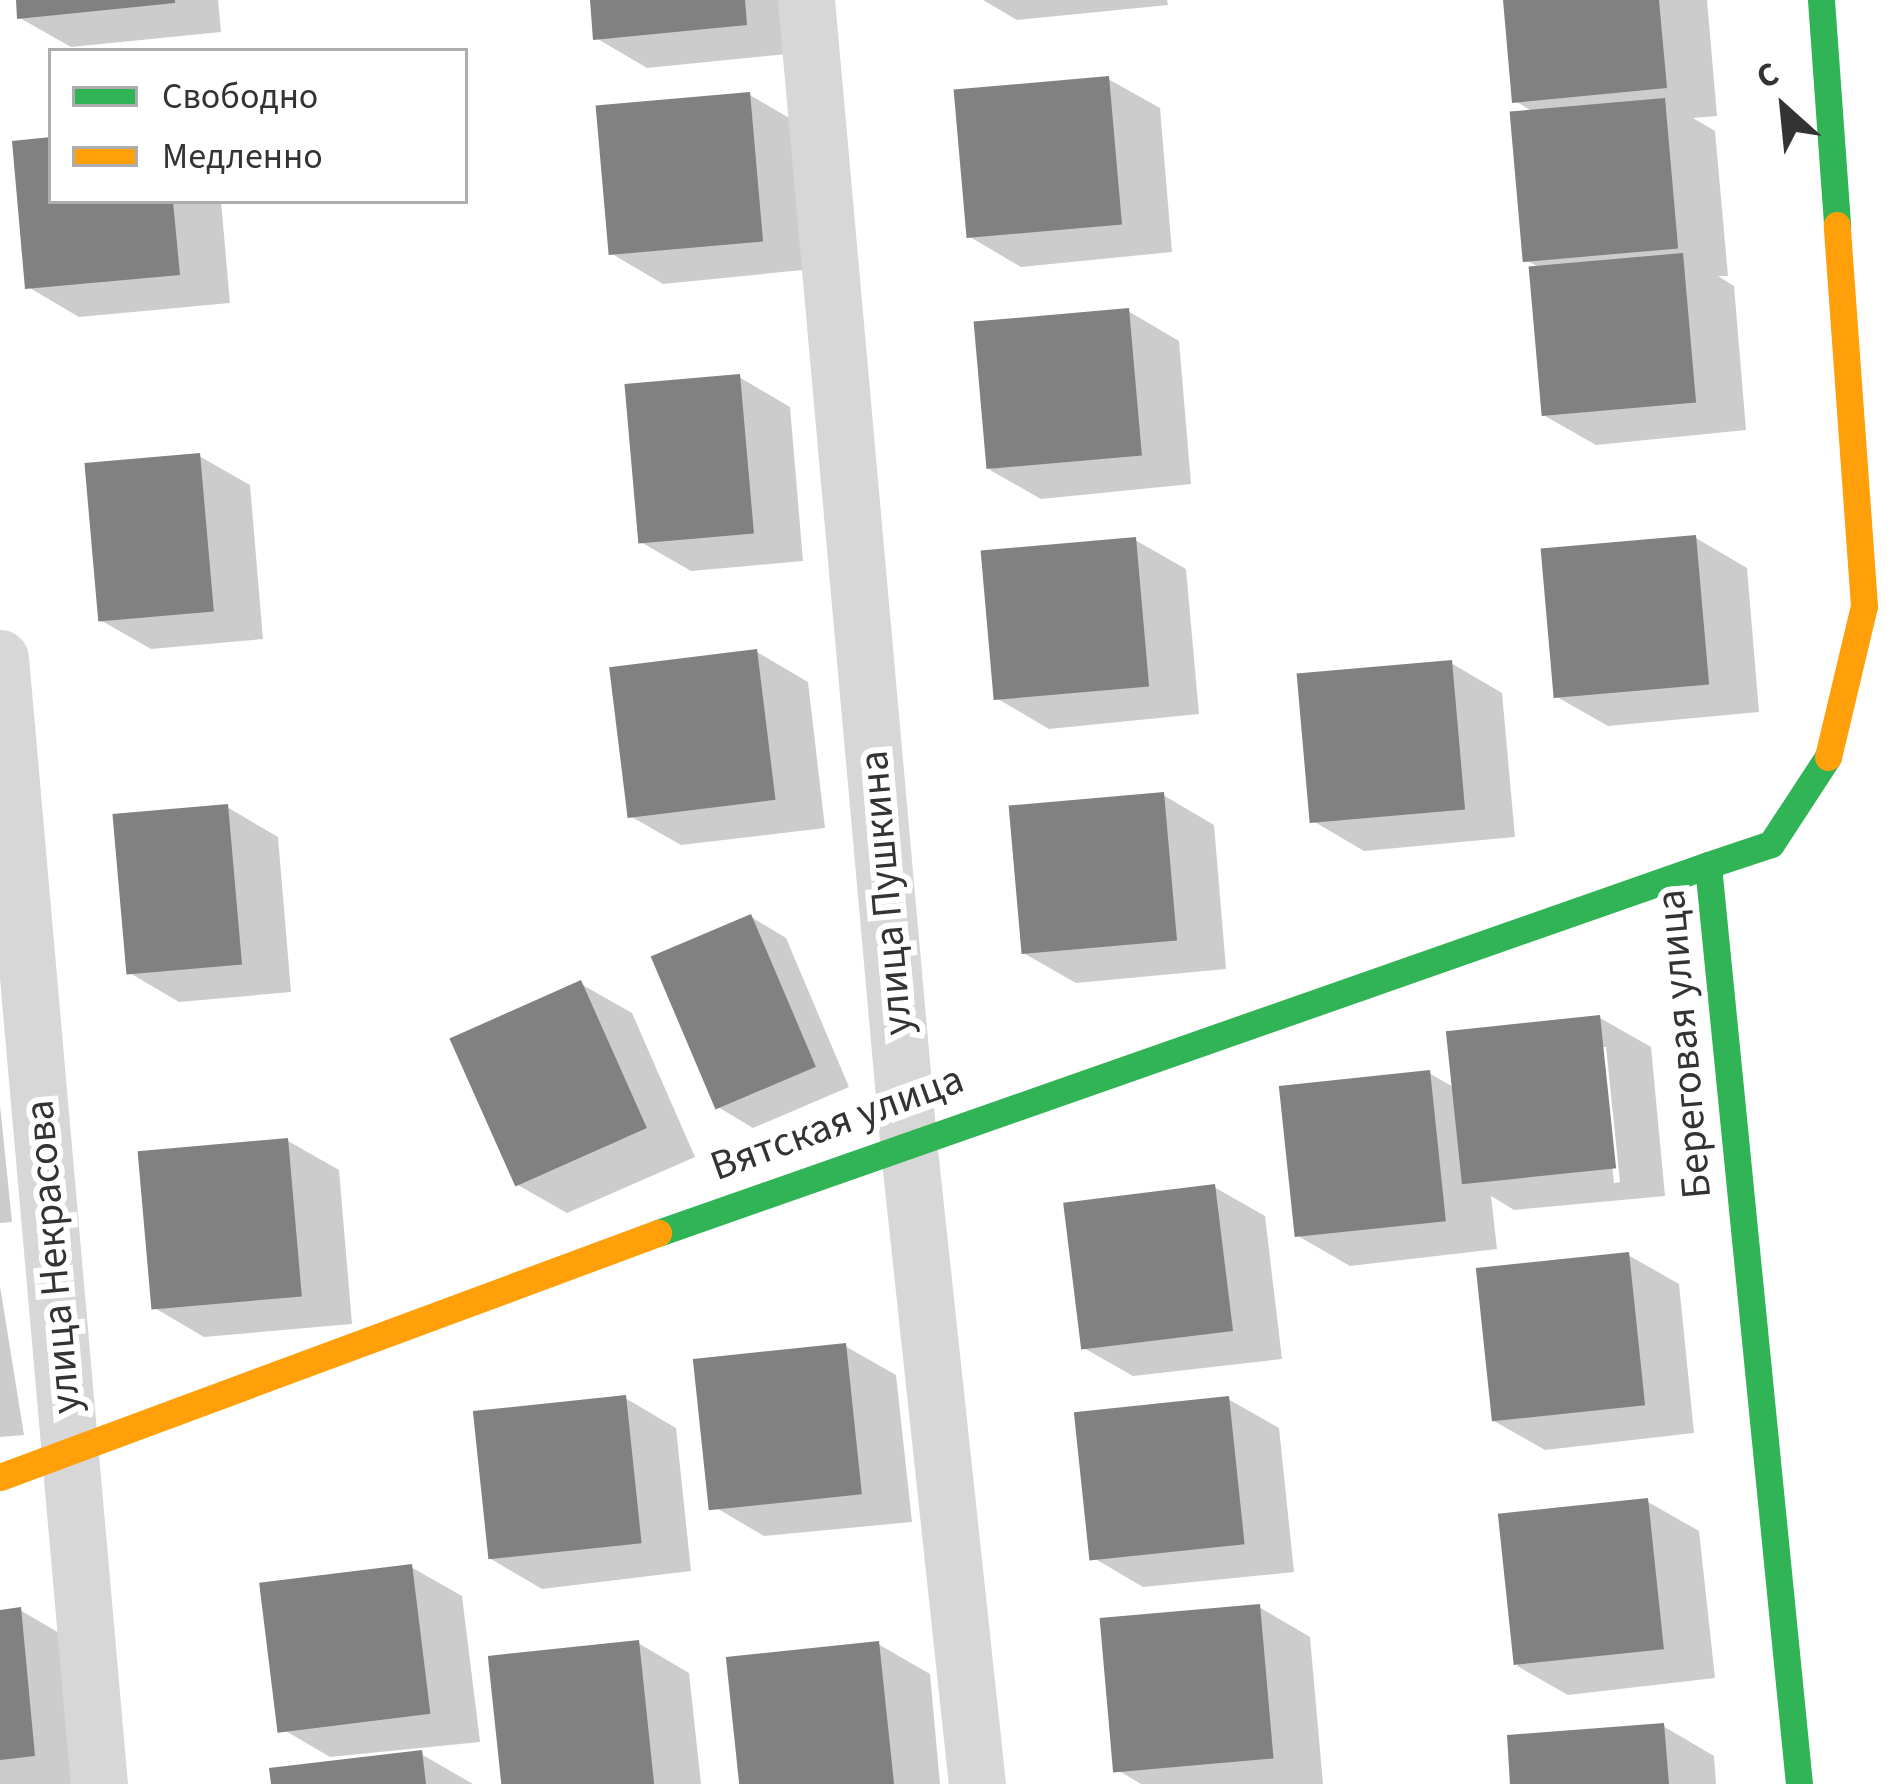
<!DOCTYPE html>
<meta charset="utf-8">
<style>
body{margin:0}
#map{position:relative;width:1892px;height:1784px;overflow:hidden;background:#fff;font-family:"Source Sans 3",sans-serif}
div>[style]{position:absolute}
.shadow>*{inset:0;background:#0003}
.building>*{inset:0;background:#818181;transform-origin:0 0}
.street>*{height:57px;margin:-28.5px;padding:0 28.5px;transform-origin:28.5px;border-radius:28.5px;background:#d7d7d7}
.fast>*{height:27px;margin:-13.5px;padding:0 13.5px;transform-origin:13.5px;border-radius:13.5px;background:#30b455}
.slow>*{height:27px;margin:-13.5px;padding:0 13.5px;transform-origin:13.5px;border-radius:13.5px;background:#ff9f0a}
span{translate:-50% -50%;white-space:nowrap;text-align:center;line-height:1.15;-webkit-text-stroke:12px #fff;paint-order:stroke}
.street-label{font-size:42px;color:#333}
.legend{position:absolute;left:48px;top:48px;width:420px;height:156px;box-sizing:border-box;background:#fff;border:3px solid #adadad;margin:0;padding:15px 21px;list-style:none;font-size:36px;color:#333}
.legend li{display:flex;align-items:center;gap:24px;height:60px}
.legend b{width:60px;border:3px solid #adadad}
.north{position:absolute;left:1724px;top:48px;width:120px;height:120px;-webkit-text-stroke:9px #fff;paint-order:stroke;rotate:333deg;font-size:33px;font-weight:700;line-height:48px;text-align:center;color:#333}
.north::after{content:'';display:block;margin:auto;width:42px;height:54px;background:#333;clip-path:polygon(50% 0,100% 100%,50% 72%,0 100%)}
</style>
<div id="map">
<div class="shadow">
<i style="clip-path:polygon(19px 0,218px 0,221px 32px,71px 47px,20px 18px)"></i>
<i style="clip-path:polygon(593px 0,793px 0,797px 53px,647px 68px,596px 38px)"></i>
<i style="clip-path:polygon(983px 0,1167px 0,1168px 5px,1017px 20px)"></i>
<i style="clip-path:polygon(1506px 0,1707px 0,1717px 116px,1693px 118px,1715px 131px,1728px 276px,1718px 276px,1734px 286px,1746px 430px,1596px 445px,1545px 416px,1544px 270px,1526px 260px,1537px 114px,1515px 101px)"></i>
<i style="clip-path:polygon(1108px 79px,1160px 108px,1172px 252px,1021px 267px,970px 237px)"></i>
<i style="clip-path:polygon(750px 95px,801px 125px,813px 269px,663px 284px,612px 254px)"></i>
<i style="clip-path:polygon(51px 140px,51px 201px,221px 201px,230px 303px,79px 317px,28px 287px)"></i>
<i style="clip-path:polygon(1128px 311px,1179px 341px,1191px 484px,1041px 499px,990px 470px)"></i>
<i style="clip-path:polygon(739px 377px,790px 407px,803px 561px,691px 571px,639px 541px)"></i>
<i style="clip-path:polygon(199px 456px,250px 485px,263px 639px,151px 649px,100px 620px)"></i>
<i style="clip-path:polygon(1696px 538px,1747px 568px,1759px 712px,1608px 726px,1557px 697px)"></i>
<i style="clip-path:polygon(1135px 540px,1186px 569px,1199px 714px,1049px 729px,998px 699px)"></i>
<i style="clip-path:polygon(757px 652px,808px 682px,825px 828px,681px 845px,630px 816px)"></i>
<i style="clip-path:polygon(1451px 663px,1502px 693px,1515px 837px,1364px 851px,1313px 821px)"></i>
<i style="clip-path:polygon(1163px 795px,1214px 825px,1226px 969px,1076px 983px,1025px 954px)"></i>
<i style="clip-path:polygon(227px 807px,278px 837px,291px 992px,179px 1002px,128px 972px)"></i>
<i style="clip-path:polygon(751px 917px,786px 938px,849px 1087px,753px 1128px,718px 1107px)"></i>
<i style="clip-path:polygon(581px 984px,632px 1013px,695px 1157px,567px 1213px,516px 1184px)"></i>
<i style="clip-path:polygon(evenodd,1600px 1018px,1651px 1047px,1665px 1196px,1514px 1210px,1491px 1196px,1497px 1249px,1350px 1266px,1298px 1236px,1429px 1073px,1455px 1088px,1600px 1018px,1600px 1047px,1606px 1047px,1620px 1182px,1614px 1183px,1600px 1047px)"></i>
<i style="clip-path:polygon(0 1105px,12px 1222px,0 1223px)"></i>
<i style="clip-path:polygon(288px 1141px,339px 1170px,352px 1324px,204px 1337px,153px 1307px)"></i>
<i style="clip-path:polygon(1214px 1187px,1265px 1216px,1282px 1359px,1133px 1376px,1082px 1347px)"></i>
<i style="clip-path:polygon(1628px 1255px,1679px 1284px,1694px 1433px,1545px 1450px,1494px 1421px)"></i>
<i style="clip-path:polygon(0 1286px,24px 1435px,0 1437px)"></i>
<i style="clip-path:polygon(845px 1346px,896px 1375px,912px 1522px,764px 1536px,713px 1506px)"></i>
<i style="clip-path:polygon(625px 1398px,676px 1428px,691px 1571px,542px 1589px,491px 1559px)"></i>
<i style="clip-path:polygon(1228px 1399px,1279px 1428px,1294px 1572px,1143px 1587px,1092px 1557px)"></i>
<i style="clip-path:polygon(1648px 1502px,1699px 1531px,1715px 1678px,1568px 1695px,1517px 1666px)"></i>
<i style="clip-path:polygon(411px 1567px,462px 1596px,480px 1742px,330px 1757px,279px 1727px)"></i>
<i style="clip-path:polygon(1259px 1607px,1310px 1637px,1323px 1784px,1141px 1784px,1116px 1769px)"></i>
<i style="clip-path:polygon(20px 1610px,71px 1640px,85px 1784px,0 1784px,0 1613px)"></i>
<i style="clip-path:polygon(638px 1643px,689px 1673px,701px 1784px,504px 1784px)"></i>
<i style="clip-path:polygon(878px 1644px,930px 1674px,940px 1784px,741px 1784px)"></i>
<i style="clip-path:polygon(1663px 1726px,1714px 1756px,1716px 1784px,1513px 1784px)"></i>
<i style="clip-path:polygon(421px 1754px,473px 1784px,274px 1784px)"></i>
</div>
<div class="building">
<i style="clip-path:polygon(16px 0,175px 0,175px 3px,17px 19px)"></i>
<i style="clip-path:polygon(590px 0,745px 0,747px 25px,593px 40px)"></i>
<i style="clip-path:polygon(1503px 0,1659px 0,1667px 88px,1512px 103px)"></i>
<i style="left:1109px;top:76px;width:149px;height:156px;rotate:85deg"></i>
<i style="left:750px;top:92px;width:150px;height:155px;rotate:85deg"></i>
<i style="left:1665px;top:98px;width:151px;height:156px;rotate:85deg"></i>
<i style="clip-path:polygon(51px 137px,51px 201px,173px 201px,180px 275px,25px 289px,12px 141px)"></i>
<i style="left:1683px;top:253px;width:150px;height:155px;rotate:85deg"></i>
<i style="left:1129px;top:308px;width:148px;height:156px;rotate:85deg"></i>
<i style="left:740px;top:374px;width:160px;height:116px;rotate:85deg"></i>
<i style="left:200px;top:453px;width:159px;height:116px;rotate:85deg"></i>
<i style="left:1696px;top:535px;width:150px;height:156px;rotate:85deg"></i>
<i style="left:1136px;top:537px;width:150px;height:156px;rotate:85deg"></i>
<i style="left:757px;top:649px;width:152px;height:149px;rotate:83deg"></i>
<i style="left:1452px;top:660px;width:150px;height:156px;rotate:85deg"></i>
<i style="left:1164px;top:792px;width:149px;height:156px;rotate:85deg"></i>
<i style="left:228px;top:804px;width:161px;height:116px;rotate:85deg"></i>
<i style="left:751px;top:914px;width:166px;height:109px;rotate:67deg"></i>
<i style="left:581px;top:980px;width:162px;height:144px;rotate:66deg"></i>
<i style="left:1600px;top:1015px;width:154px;height:155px;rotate:84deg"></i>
<i style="left:1430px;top:1070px;width:152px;height:152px;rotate:84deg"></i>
<i style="left:288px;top:1138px;width:159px;height:151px;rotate:85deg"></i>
<i style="left:1215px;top:1184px;width:148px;height:153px;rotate:83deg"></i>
<i style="left:1629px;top:1252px;width:154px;height:154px;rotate:84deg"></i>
<i style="left:846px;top:1343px;width:152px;height:154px;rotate:84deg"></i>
<i style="left:626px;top:1395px;width:149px;height:154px;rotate:84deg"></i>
<i style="left:1229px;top:1396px;width:149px;height:156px;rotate:84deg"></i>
<i style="left:1648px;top:1498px;width:152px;height:151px;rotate:84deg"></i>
<i style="left:412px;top:1564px;width:151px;height:154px;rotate:83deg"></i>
<i style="left:1260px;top:1604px;width:155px;height:161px;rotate:85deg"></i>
<i style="clip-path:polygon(21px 1607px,35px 1756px,0 1760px,0 1610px)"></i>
<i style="left:639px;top:1640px;width:145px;height:152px;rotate:84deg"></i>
<i style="left:879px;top:1641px;width:144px;height:154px;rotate:84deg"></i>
<i style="clip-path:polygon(1664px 1723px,1669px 1784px,1510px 1784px,1507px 1735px)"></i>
<i style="clip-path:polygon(422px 1750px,426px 1784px,271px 1784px,269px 1768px)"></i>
</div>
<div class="street">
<i style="left:806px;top:0;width:1146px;rotate:84.89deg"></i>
<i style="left:908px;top:1141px;width:647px;rotate:83.88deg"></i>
<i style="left:0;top:658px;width:1130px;rotate:84.98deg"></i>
</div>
<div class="fast">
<i style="left:1821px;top:0;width:226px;rotate:85.9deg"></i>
<i style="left:658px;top:1233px;width:1113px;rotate:-19.31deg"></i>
<i style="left:1799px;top:1784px;width:923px;rotate:-95.66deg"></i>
<i style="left:1708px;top:865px;width:66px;rotate:-18.4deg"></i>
<i style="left:1771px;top:844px;width:104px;rotate:-56.8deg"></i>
</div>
<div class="slow">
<i style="left:1828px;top:757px;width:155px;rotate:-76.6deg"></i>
<i style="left:1864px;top:606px;width:382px;rotate:-94.1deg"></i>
<i style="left:0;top:1477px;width:702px;rotate:-20.35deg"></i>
</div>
<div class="street-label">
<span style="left:886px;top:893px;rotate:-95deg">улица Пушкина</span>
<span style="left:1684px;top:1044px;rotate:-95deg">Береговая улица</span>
<span style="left:837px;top:1123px;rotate:-20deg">Вятская улица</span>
<span style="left:53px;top:1257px;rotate:-95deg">улица Некрасова</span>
</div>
<ul class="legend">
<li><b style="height:15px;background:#30b455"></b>Свободно</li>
<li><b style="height:15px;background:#ff9f0a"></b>Медленно</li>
</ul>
<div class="north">С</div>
</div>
